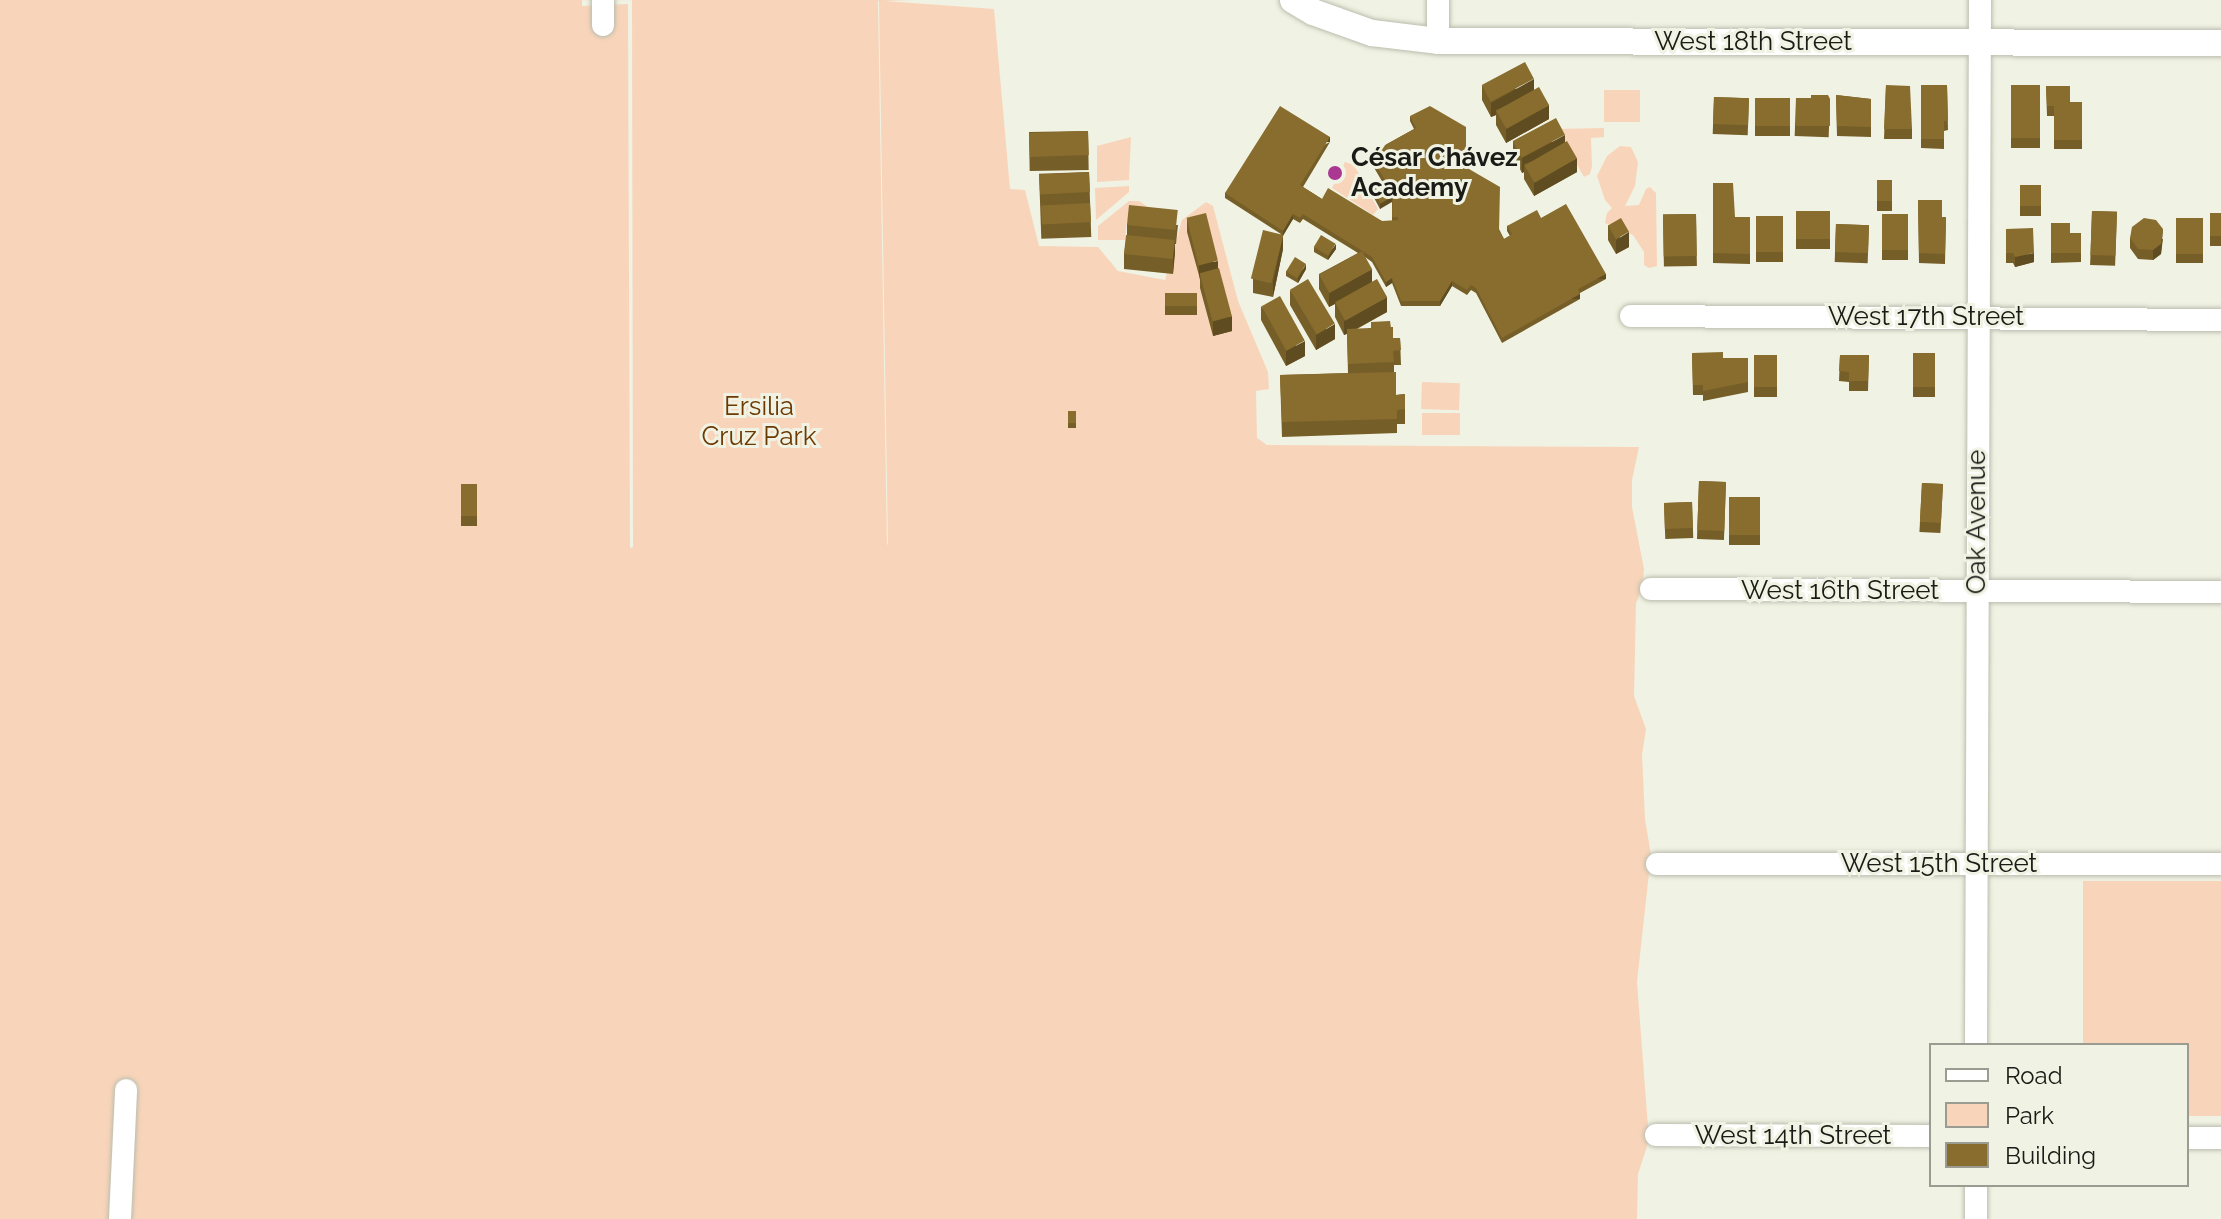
<!DOCTYPE html>
<meta charset="utf-8">
<style>
body{margin:0}
#map{position:relative;width:2221px;height:1219px;overflow:hidden;background:#f0f2e3;font-family:Raleway,sans-serif}
div>[style]{position:absolute}
.green>*{inset:0;background:#f8d5ba;transform-origin:0 0}
.roads{filter:drop-shadow(0 0 2px #bbbdae) drop-shadow(0 0 2px #bbbdae)}
.minor>*{height:22px;margin:-11px;padding:0 11px;transform-origin:11px;border-radius:11px;background:#fff}
.tertiary>*{height:26px;margin:-13px;padding:0 13px;transform-origin:13px;border-radius:13px;background:#fff}
.wall>*{inset:0;background:#755e28;transform-origin:0 0}
.shaded-wall>*{inset:0;background:#5f4c20;transform-origin:0 0}
.building>*{inset:0;background:#886d2e;transform-origin:0 0}
.dots>*{width:22px;height:22px;translate:-50% -50%;box-sizing:border-box;border:4px solid #f0f2e3;border-radius:50%}
span{translate:-50% -50%;white-space:nowrap;text-align:center;line-height:1.15;-webkit-text-stroke:6px #f0f2e3;paint-order:stroke}
.street-label{font-size:26px;color:#1a1b16}
.poi-label{font-size:26px;color:#1a1b16;font-weight:700}
.left{translate:0 -50%;text-align:left}
.park-label{font-size:26px;color:#6c3901}
.legend{position:absolute;left:1929px;top:1043px;width:260px;height:144px;box-sizing:border-box;background:#f0f2e3;border:2px solid #9a9c91;margin:0;padding:10px 14px;list-style:none;font-size:24px;color:#1a1b16}
.legend li{display:flex;align-items:center;gap:16px;height:40px}
.legend b{width:40px;border:2px solid #9a9c91}
</style>
<div id="map">
<div class="green">
<i style="clip-path:polygon(evenodd,0 0,582px 0,582px 6px,628px 4px,630px 548px,633px 547px,632px 0,914px 0,885px 1px,994px 9px,1010px 189px,1025px 190px,1039px 246px,1098px 247px,1118px 271px,1165px 280px,1182px 220px,1206px 202px,1213px 206px,1238px 301px,1268px 372px,1269px 389px,1256px 391px,1257px 438px,1267px 445px,1639px 447px,1632px 480px,1632px 507px,1644px 569px,1642px 589px,1636px 603px,1634px 696px,1646px 729px,1642px 755px,1645px 819px,1651px 855px,1637px 982px,1649px 1140px,1638px 1174px,1637px 1219px,0 1219px,0 0,878px 1px,879px 1px,888px 545px,887px 544px,878px 1px)"></i>
<i style="left:1640px;top:90px;width:32px;height:36px;rotate:90deg"></i>
<i style="clip-path:polygon(1604px 128px,1604px 137px,1591px 138px,1592px 166px,1590px 174px,1584px 177px,1557px 129px)"></i>
<i style="clip-path:polygon(1131px 137px,1129px 180px,1097px 182px,1097px 146px)"></i>
<i style="clip-path:polygon(1620px 146px,1631px 147px,1638px 162px,1635px 186px,1625px 206px,1639px 205px,1646px 189px,1650px 187px,1656px 193px,1657px 266px,1649px 268px,1644px 265px,1644px 252px,1633px 235px,1605px 223px,1607px 213px,1612px 208px,1605px 200px,1597px 176px,1607px 156px)"></i>
<i style="clip-path:polygon(1345px 162px,1354px 165px,1378px 209px,1373px 215px,1332px 188px)"></i>
<i style="clip-path:polygon(1129px 186px,1129px 192px,1096px 220px,1095px 188px)"></i>
<i style="clip-path:polygon(1129px 201px,1139px 201px,1171px 223px,1127px 220px,1125px 240px,1098px 240px,1098px 226px)"></i>
<i style="left:1422px;top:382px;width:38px;height:27px;rotate:2deg"></i>
<i style="left:1460px;top:413px;width:22px;height:38px;rotate:90deg"></i>
<i style="clip-path:polygon(2083px 881px,2221px 881px,2221px 1116px,2187px 1116px,2187px 1045px,2083px 1045px)"></i>
</div>
<div class="roads">
<div class="minor">
<i style="left:603px;top:0;width:25px;rotate:90deg"></i>
<i style="left:1438px;top:0;width:41px;rotate:90deg"></i>
<i style="left:1631px;top:316px;width:590px;rotate:0.39deg"></i>
<i style="left:1651px;top:589px;width:570px;rotate:0.3deg"></i>
<i style="left:1657px;top:864px;width:564px"></i>
<i style="left:1976px;top:1045px;width:1045px;rotate:-89.78deg"></i>
<i style="left:1656px;top:1135px;width:275px;rotate:0.2deg"></i>
<i style="left:2187px;top:1138px;width:34px"></i>
<i style="left:1976px;top:1185px;width:34px;rotate:90deg"></i>
<i style="left:120px;top:1219px;width:129px;rotate:-87.3deg"></i>
</div>
<div class="tertiary">
<i style="left:1293px;top:0;width:23px;rotate:31deg"></i>
<i style="left:1313px;top:12px;width:63px;rotate:19.6deg"></i>
<i style="left:1372px;top:33px;width:66px;rotate:6.9deg"></i>
<i style="left:1438px;top:41px;width:783px;rotate:0.15deg"></i>
</div>
</div>
<div class="wall">
<i style="clip-path:polygon(1886px 85px,1912px 129px,1912px 139px,1884px 139px)"></i>
<i style="clip-path:polygon(1921px 85px,1947px 85px,1948px 130px,1944px 131px,1944px 149px,1921px 148px)"></i>
<i style="left:2011px;top:85px;width:29px;height:63px"></i>
<i style="clip-path:polygon(1482px 86px,1534px 90px,1549px 119px,1506px 143px,1496px 125px,1496px 115px,1491px 117px,1482px 100px)"></i>
<i style="clip-path:polygon(2046px 86px,2070px 102px,2082px 102px,2082px 149px,2054px 149px,2054px 116px,2047px 116px)"></i>
<i style="clip-path:polygon(1836px 95px,1871px 99px,1871px 137px,1837px 136px)"></i>
<i style="left:1714px;top:97px;width:35px;height:37px;rotate:2deg"></i>
<i style="left:1755px;top:98px;width:35px;height:38px"></i>
<i style="left:1796px;top:98px;width:34px;height:38px;rotate:2deg"></i>
<i style="clip-path:polygon(1410px 116px,1466px 163px,1504px 239px,1510px 236px,1507px 231px,1507px 226px,1541px 218px,1606px 279px,1580px 293px,1580px 299px,1502px 343px,1476px 293px,1471px 290px,1467px 295px,1452px 286px,1440px 306px,1401px 306px,1392px 283px,1386px 287px,1372px 262px,1365px 257px,1372px 282px,1387px 312px,1357px 329px,1393px 338px,1400px 338px,1401px 365px,1394px 365px,1394px 372px,1396px 395px,1405px 394px,1405px 424px,1397px 424px,1397px 433px,1282px 437px,1280px 375px,1348px 373px,1347px 334px,1344px 335px,1335px 317px,1335px 304px,1329px 307px,1319px 289px,1319px 274px,1358px 253px,1303px 219px,1300px 223px,1293px 219px,1283px 235px,1283px 249px,1273px 297px,1253px 293px,1253px 279px,1281px 234px,1225px 198px,1225px 193px,1330px 142px,1303px 187px,1322px 199px,1382px 221px,1392px 221px,1392px 198px,1380px 209px,1372px 194px,1372px 189px,1383px 183px,1369px 159px,1369px 154px,1414px 129px,1410px 121px)"></i>
<i style="left:1088px;top:131px;width:39px;height:59px;rotate:89deg"></i>
<i style="clip-path:polygon(1513px 141px,1565px 142px,1577px 172px,1534px 196px,1524px 179px,1524px 172px,1522px 173px,1513px 156px)"></i>
<i style="left:1089px;top:172px;width:65px;height:50px;rotate:88deg"></i>
<i style="left:1877px;top:180px;width:15px;height:31px"></i>
<i style="clip-path:polygon(1713px 183px,1735px 217px,1750px 217px,1750px 264px,1713px 263px)"></i>
<i style="left:2020px;top:185px;width:21px;height:31px"></i>
<i style="clip-path:polygon(1918px 200px,1942px 217px,1946px 217px,1945px 264px,1919px 263px)"></i>
<i style="left:1796px;top:211px;width:34px;height:38px"></i>
<i style="left:2092px;top:211px;width:25px;height:54px;rotate:2deg"></i>
<i style="left:2221px;top:213px;width:33px;height:11px;rotate:90deg"></i>
<i style="left:1696px;top:214px;width:52px;height:33px;rotate:89deg"></i>
<i style="left:1882px;top:214px;width:26px;height:46px"></i>
<i style="left:1756px;top:216px;width:27px;height:46px"></i>
<i style="clip-path:polygon(1187px 218px,1218px 269px,1232px 331px,1213px 336px,1200px 288px,1200px 279px,1187px 232px)"></i>
<i style="left:2176px;top:218px;width:27px;height:45px"></i>
<i style="clip-path:polygon(2051px 223px,2070px 233px,2081px 233px,2081px 262px,2051px 263px)"></i>
<i style="left:1836px;top:224px;width:33px;height:38px;rotate:2deg"></i>
<i style="clip-path:polygon(1127px 225px,1178px 225px,1176px 244px,1175px 244px,1173px 274px,1124px 269px,1124px 254px,1127px 235px)"></i>
<i style="clip-path:polygon(1608px 225px,1629px 247px,1616px 254px,1608px 240px)"></i>
<i style="clip-path:polygon(2006px 229px,2034px 262px,2015px 267px,2013px 263px,2006px 263px)"></i>
<i style="clip-path:polygon(2130px 238px,2163px 239px,2161px 254px,2153px 260px,2138px 259px,2130px 248px)"></i>
<i style="clip-path:polygon(1314px 247px,1336px 249px,1328px 260px,1314px 252px)"></i>
<i style="clip-path:polygon(1306px 269px,1298px 283px,1286px 276px,1286px 271px)"></i>
<i style="clip-path:polygon(1290px 290px,1335px 339px,1316px 350px,1290px 305px)"></i>
<i style="left:1165px;top:293px;width:32px;height:22px"></i>
<i style="clip-path:polygon(1261px 306px,1305px 356px,1286px 366px,1261px 320px)"></i>
<i style="clip-path:polygon(1692px 353px,1723px 358px,1748px 358px,1748px 392px,1703px 401px,1703px 395px,1693px 395px)"></i>
<i style="left:1913px;top:353px;width:22px;height:44px"></i>
<i style="left:1754px;top:355px;width:23px;height:42px"></i>
<i style="clip-path:polygon(1840px 355px,1869px 355px,1868px 391px,1849px 391px,1849px 382px,1839px 381px)"></i>
<i style="left:1068px;top:411px;width:8px;height:17px"></i>
<i style="left:1699px;top:481px;width:27px;height:58px;rotate:2deg"></i>
<i style="left:1922px;top:483px;width:21px;height:49px;rotate:3deg"></i>
<i style="left:461px;top:484px;width:16px;height:42px"></i>
<i style="left:1729px;top:497px;width:31px;height:48px"></i>
<i style="left:1692px;top:502px;width:36px;height:28px;rotate:88deg"></i>
</div>
<div class="shaded-wall">
<i style="clip-path:polygon(1534px 79px,1534px 94px,1496px 110px,1496px 115px,1491px 117px,1491px 103px)"></i>
<i style="clip-path:polygon(1549px 105px,1549px 119px,1506px 143px,1506px 128px)"></i>
<i style="clip-path:polygon(1565px 135px,1565px 150px,1524px 164px,1524px 172px,1522px 173px,1522px 158px)"></i>
<i style="left:1330px;top:137px;width:5px;height:57px;rotate:90deg"></i>
<i style="clip-path:polygon(1577px 158px,1577px 172px,1534px 196px,1534px 182px)"></i>
<i style="clip-path:polygon(1392px 197px,1392px 202px,1380px 209px,1380px 204px)"></i>
<i style="clip-path:polygon(1293px 214px,1293px 219px,1283px 236px,1283px 231px)"></i>
<i style="clip-path:polygon(2163px 229px,2161px 254px,2153px 260px,2153px 250px)"></i>
<i style="clip-path:polygon(1629px 232px,1629px 247px,1616px 254px,1616px 240px)"></i>
<i style="clip-path:polygon(1283px 235px,1283px 249px,1273px 297px,1273px 282px)"></i>
<i style="clip-path:polygon(1175px 240px,1175px 254px,1173px 274px,1173px 259px)"></i>
<i style="clip-path:polygon(1336px 244px,1336px 249px,1328px 260px,1328px 255px)"></i>
<i style="clip-path:polygon(2034px 253px,2034px 262px,2015px 267px,2015px 257px)"></i>
<i style="clip-path:polygon(1218px 261px,1218px 275px,1200px 273px,1199px 280px,1199px 265px)"></i>
<i style="clip-path:polygon(1306px 264px,1306px 269px,1298px 283px,1298px 278px)"></i>
<i style="clip-path:polygon(1372px 269px,1372px 284px,1329px 307px,1329px 293px)"></i>
<i style="left:1606px;top:274px;width:5px;height:32px;rotate:90deg"></i>
<i style="clip-path:polygon(1392px 278px,1392px 283px,1386px 287px,1386px 282px)"></i>
<i style="clip-path:polygon(1452px 281px,1452px 286px,1440px 306px,1440px 301px)"></i>
<i style="left:1580px;top:294px;width:5px;height:90px;rotate:90deg"></i>
<i style="clip-path:polygon(1387px 297px,1387px 312px,1344px 335px,1344px 321px)"></i>
<i style="clip-path:polygon(1232px 316px,1232px 331px,1213px 336px,1213px 321px)"></i>
<i style="clip-path:polygon(1335px 324px,1335px 339px,1316px 350px,1316px 335px)"></i>
<i style="clip-path:polygon(1305px 341px,1305px 356px,1286px 366px,1286px 351px)"></i>
</div>
<div class="building">
<i style="left:1525px;top:62px;width:19px;height:49px;rotate:62deg"></i>
<i style="clip-path:polygon(1886px 85px,1910px 86px,1912px 129px,1884px 129px)"></i>
<i style="clip-path:polygon(1921px 85px,1947px 85px,1948px 121px,1944px 121px,1944px 139px,1921px 139px)"></i>
<i style="left:2011px;top:85px;width:29px;height:53px"></i>
<i style="clip-path:polygon(2046px 86px,2070px 86px,2070px 102px,2082px 102px,2082px 140px,2054px 140px,2054px 106px,2047px 106px)"></i>
<i style="left:1539px;top:87px;width:21px;height:49px;rotate:61deg"></i>
<i style="clip-path:polygon(1811px 95px,1828px 95px,1830px 99px,1830px 126px,1796px 126px,1796px 98px,1811px 98px)"></i>
<i style="clip-path:polygon(1836px 95px,1871px 99px,1871px 127px,1837px 126px)"></i>
<i style="left:1714px;top:97px;width:35px;height:27px;rotate:2deg"></i>
<i style="left:1755px;top:98px;width:35px;height:28px"></i>
<i style="clip-path:polygon(1280px 106px,1330px 137px,1300px 185px,1322px 199px,1328px 188px,1382px 221px,1398px 220px,1398px 217px,1392px 217px,1393px 193px,1369px 154px,1416px 128px,1410px 116px,1430px 106px,1466px 127px,1466px 163px,1469px 169px,1500px 187px,1499px 231px,1504px 239px,1512px 234px,1507px 226px,1537px 210px,1541px 218px,1566px 204px,1606px 274px,1578px 289px,1580px 294px,1502px 338px,1476px 288px,1471px 285px,1467px 290px,1452px 281px,1440px 301px,1401px 301px,1392px 278px,1386px 282px,1372px 257px,1303px 214px,1300px 218px,1293px 214px,1283px 231px,1225px 193px)"></i>
<i style="left:1556px;top:118px;width:19px;height:49px;rotate:62deg"></i>
<i style="left:1088px;top:131px;width:24px;height:59px;rotate:88deg"></i>
<i style="left:1567px;top:141px;width:20px;height:49px;rotate:60deg"></i>
<i style="left:1089px;top:172px;width:20px;height:50px;rotate:87deg"></i>
<i style="left:1877px;top:180px;width:15px;height:21px"></i>
<i style="left:1384px;top:183px;width:16px;height:13px;rotate:60deg"></i>
<i style="clip-path:polygon(1713px 183px,1733px 183px,1735px 217px,1750px 217px,1750px 254px,1713px 253px)"></i>
<i style="left:2020px;top:185px;width:21px;height:21px"></i>
<i style="clip-path:polygon(1918px 200px,1942px 200px,1942px 217px,1946px 217px,1945px 254px,1919px 253px)"></i>
<i style="left:1090px;top:203px;width:19px;height:49px;rotate:87deg"></i>
<i style="left:1129px;top:205px;width:49px;height:20px;rotate:6deg"></i>
<i style="left:1796px;top:211px;width:34px;height:28px"></i>
<i style="left:2092px;top:211px;width:25px;height:44px;rotate:2deg"></i>
<i style="left:1206px;top:213px;width:49px;height:20px;rotate:76deg"></i>
<i style="left:2221px;top:213px;width:23px;height:11px;rotate:90deg"></i>
<i style="left:1696px;top:214px;width:42px;height:33px;rotate:89deg"></i>
<i style="left:1882px;top:214px;width:26px;height:36px"></i>
<i style="left:1756px;top:216px;width:27px;height:36px"></i>
<i style="left:1621px;top:218px;width:16px;height:15px;rotate:60deg"></i>
<i style="clip-path:polygon(2144px 218px,2156px 220px,2163px 229px,2161px 244px,2153px 250px,2138px 249px,2130px 238px,2132px 227px)"></i>
<i style="left:2176px;top:218px;width:27px;height:36px"></i>
<i style="clip-path:polygon(2051px 223px,2070px 223px,2070px 233px,2081px 233px,2081px 253px,2051px 253px)"></i>
<i style="left:1836px;top:224px;width:33px;height:28px;rotate:2deg"></i>
<i style="clip-path:polygon(2033px 228px,2034px 253px,2015px 257px,2013px 253px,2006px 253px,2006px 229px)"></i>
<i style="left:1263px;top:230px;width:21px;height:50px;rotate:14deg"></i>
<i style="left:1126px;top:235px;width:49px;height:19px;rotate:6deg"></i>
<i style="left:1321px;top:235px;width:17px;height:14px;rotate:31deg"></i>
<i style="left:1362px;top:251px;width:21px;height:49px;rotate:61deg"></i>
<i style="left:1295px;top:257px;width:13px;height:17px;rotate:32deg"></i>
<i style="left:1219px;top:268px;width:50px;height:20px;rotate:75deg"></i>
<i style="left:1308px;top:279px;width:52px;height:21px;rotate:59deg"></i>
<i style="left:1377px;top:279px;width:21px;height:48px;rotate:61deg"></i>
<i style="left:1165px;top:293px;width:32px;height:13px"></i>
<i style="left:1280px;top:296px;width:51px;height:21px;rotate:61deg"></i>
<i style="clip-path:polygon(1390px 321px,1391px 328px,1371px 328px,1371px 322px)"></i>
<i style="clip-path:polygon(1393px 327px,1393px 338px,1400px 338px,1401px 350px,1393px 351px,1394px 362px,1348px 364px,1347px 329px)"></i>
<i style="clip-path:polygon(1723px 352px,1723px 358px,1748px 358px,1748px 382px,1703px 391px,1703px 385px,1693px 385px,1692px 353px)"></i>
<i style="left:1913px;top:353px;width:22px;height:34px"></i>
<i style="left:1754px;top:355px;width:23px;height:32px"></i>
<i style="clip-path:polygon(1840px 355px,1869px 355px,1868px 381px,1849px 381px,1849px 372px,1839px 371px)"></i>
<i style="clip-path:polygon(1396px 372px,1396px 395px,1405px 394px,1405px 409px,1397px 410px,1397px 419px,1282px 422px,1280px 375px)"></i>
<i style="left:1068px;top:411px;width:8px;height:12px"></i>
<i style="left:1699px;top:481px;width:27px;height:49px;rotate:2deg"></i>
<i style="left:1922px;top:483px;width:21px;height:39px;rotate:3deg"></i>
<i style="left:461px;top:484px;width:16px;height:32px"></i>
<i style="left:1729px;top:497px;width:31px;height:38px"></i>
<i style="left:1692px;top:502px;width:26px;height:28px;rotate:88deg"></i>
</div>
<div class="dots">
<i style="left:1335px;top:173px;background:#aa3791"></i>
</div>
<div class="street-label">
<span style="left:1753px;top:42px">West 18th Street</span>
<span style="left:1926px;top:317px">West 17th Street</span>
<span style="left:1977px;top:522px;rotate:-90deg">Oak Avenue</span>
<span style="left:1840px;top:591px">West 16th Street</span>
<span style="left:1939px;top:864px">West 15th Street</span>
<span style="left:1793px;top:1136px">West 14th Street</span>
</div>
<div class="poi-label">
<span class="left" style="left:1351px;top:173px">César Chávez<br>Academy</span>
</div>
<div class="park-label">
<span style="left:759px;top:422px">Ersilia<br>Cruz Park</span>
</div>
<ul class="legend">
<li><b style="height:10px;background:#fff"></b>Road</li>
<li><b style="height:22px;background:#f8d5ba"></b>Park</li>
<li><b style="height:22px;background:#886d2e"></b>Building</li>
</ul>
</div>
